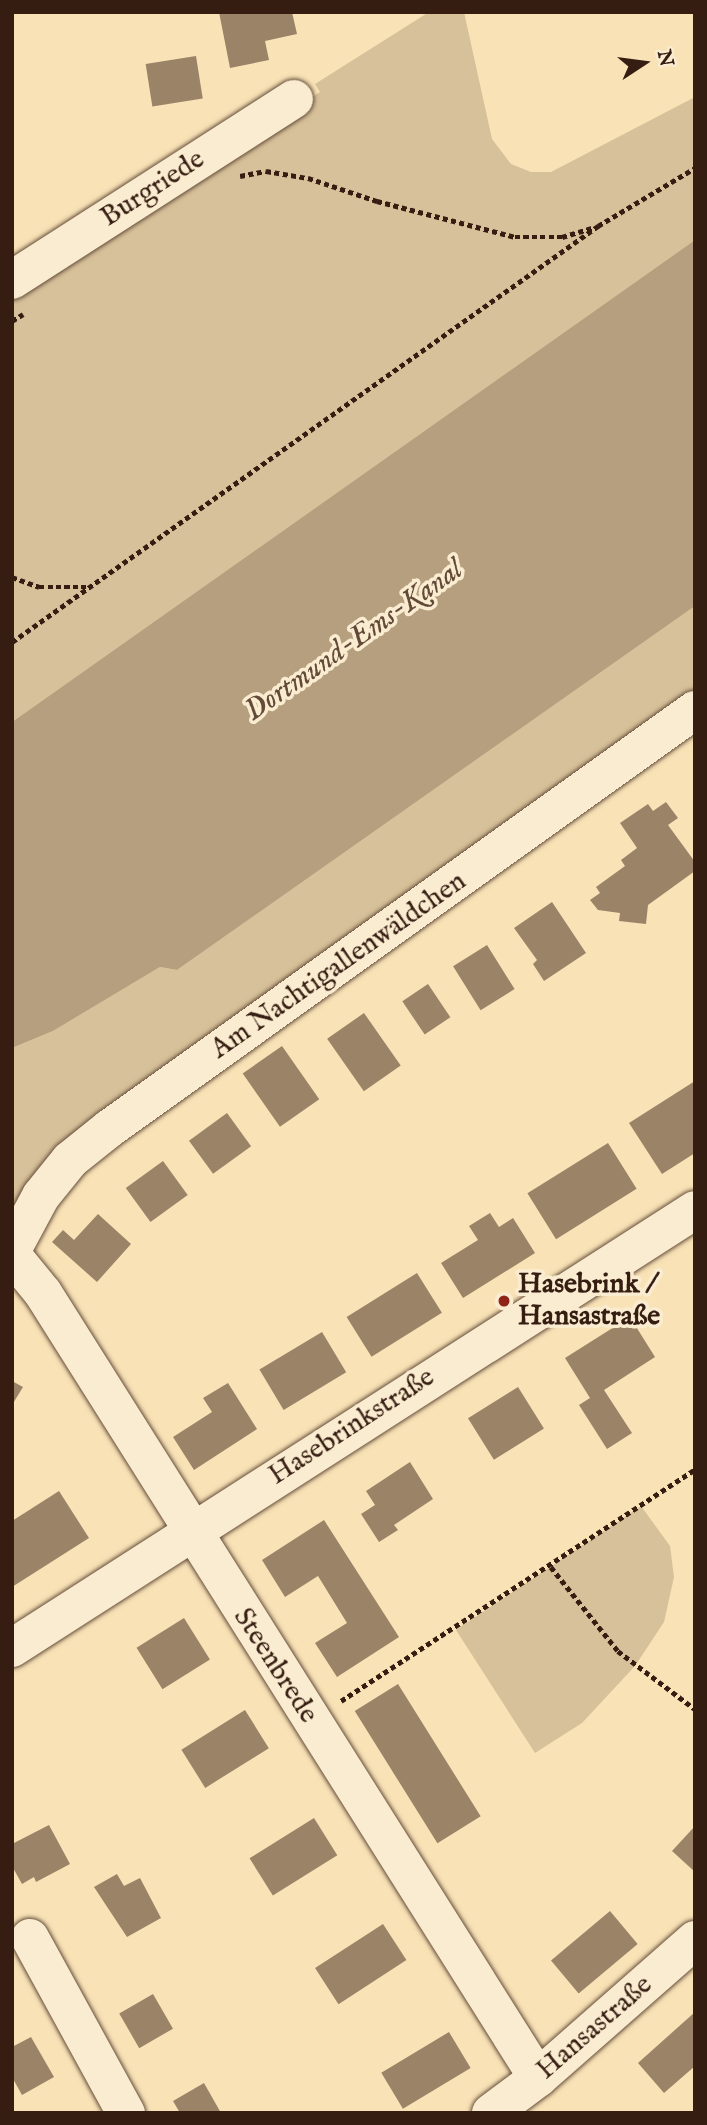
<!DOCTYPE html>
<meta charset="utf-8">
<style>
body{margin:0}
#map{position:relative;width:707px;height:2125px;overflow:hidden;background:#f8e2b6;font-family:"IM FELL English",serif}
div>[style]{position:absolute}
.green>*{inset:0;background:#d7c19a}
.water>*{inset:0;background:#b69f7e}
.building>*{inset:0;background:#9b8367;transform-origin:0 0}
.path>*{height:4.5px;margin-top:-2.25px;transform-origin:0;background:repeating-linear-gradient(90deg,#361d12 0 5px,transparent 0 8.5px)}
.roads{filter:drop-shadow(0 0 2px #664e3b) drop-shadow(0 0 2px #664e3b)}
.minor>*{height:38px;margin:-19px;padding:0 19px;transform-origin:19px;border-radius:19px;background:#faecd0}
.dots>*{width:19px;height:19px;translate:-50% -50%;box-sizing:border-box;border:4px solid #faecd0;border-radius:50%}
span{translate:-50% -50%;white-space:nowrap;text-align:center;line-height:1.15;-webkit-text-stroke:7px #faecd0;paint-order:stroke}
.street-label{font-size:28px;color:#361d12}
.poi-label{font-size:28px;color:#361d12;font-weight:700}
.left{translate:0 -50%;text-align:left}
.water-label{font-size:30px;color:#634a38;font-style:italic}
.frame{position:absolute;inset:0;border:14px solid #361d12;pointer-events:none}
.north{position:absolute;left:609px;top:28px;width:70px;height:70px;-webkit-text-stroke:5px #faecd0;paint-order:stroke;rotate:77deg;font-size:19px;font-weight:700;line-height:28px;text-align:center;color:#361d12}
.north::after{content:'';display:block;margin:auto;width:24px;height:32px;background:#361d12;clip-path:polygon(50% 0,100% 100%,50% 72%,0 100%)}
</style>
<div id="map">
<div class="green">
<i style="clip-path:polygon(429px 12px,464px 12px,492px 139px,511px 164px,531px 172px,551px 172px,695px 97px,695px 240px,12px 722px,12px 290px,320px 92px,315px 84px)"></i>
<i style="clip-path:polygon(695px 606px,695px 696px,12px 1222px,12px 1048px,53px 1031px,160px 967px,177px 970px)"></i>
<i style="clip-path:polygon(641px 1506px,670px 1546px,674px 1577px,664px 1622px,635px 1666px,582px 1723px,535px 1753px,456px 1630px)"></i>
</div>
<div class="water">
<i style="clip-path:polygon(695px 240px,695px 606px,177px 970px,160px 967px,53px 1031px,12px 1048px,12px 722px)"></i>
</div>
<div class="building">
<i style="clip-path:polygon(219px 12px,292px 12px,297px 34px,265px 41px,269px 60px,230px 68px)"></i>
<i style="left:196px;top:56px;width:43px;height:51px;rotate:81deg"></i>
<i style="clip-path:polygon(666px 802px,678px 818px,668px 825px,695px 862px,695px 871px,648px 905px,646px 924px,619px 921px,620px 913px,598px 910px,590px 900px,600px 893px,596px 887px,625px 866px,621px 860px,637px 848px,620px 823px,648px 804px,653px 811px)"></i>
<i style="clip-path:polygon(552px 902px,586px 953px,544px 981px,533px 964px,537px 960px,514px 928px)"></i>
<i style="left:487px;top:945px;width:52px;height:40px;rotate:58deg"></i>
<i style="left:428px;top:984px;width:40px;height:31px;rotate:56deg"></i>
<i style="left:364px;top:1013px;width:64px;height:45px;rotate:55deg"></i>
<i style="left:282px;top:1046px;width:65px;height:48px;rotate:55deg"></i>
<i style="clip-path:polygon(695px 1081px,695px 1153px,662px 1174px,629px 1123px)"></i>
<i style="left:227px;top:1113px;width:41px;height:47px;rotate:54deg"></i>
<i style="left:608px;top:1143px;width:54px;height:95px;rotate:58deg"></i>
<i style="left:163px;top:1161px;width:42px;height:46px;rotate:54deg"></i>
<i style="clip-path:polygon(490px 1213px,499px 1227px,513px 1218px,535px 1253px,463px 1298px,441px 1263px,478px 1240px,469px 1226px)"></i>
<i style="clip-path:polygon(98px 1214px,131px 1244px,97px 1282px,52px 1242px,63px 1230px,74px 1240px)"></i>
<i style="left:417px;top:1273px;width:47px;height:83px;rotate:58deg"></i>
<i style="clip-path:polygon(630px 1317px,655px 1357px,604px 1390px,632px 1433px,607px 1449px,579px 1405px,590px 1398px,565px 1358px)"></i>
<i style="left:322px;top:1332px;width:47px;height:73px;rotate:59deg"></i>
<i style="clip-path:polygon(12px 1381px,23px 1387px,12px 1405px)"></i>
<i style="clip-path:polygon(228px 1383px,257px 1429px,194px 1470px,173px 1437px,212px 1412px,203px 1398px)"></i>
<i style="left:518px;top:1387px;width:49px;height:59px;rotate:58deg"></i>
<i style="clip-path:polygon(410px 1462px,433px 1499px,394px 1525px,398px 1530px,379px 1542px,361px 1514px,375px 1505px,366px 1491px)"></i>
<i style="clip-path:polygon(59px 1491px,89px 1538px,12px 1587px,12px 1521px)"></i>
<i style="clip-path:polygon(324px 1520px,399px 1637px,337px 1677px,315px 1643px,347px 1623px,318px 1576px,285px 1597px,262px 1560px)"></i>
<i style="left:184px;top:1618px;width:49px;height:56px;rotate:58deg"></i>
<i style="left:398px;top:1684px;width:156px;height:51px;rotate:58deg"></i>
<i style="left:245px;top:1710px;width:45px;height:75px;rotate:58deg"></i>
<i style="left:314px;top:1818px;width:44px;height:76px;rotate:58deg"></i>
<i style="clip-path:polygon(49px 1825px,70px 1864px,36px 1882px,34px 1877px,22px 1884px,12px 1866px,12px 1844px)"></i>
<i style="clip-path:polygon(695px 1826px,695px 1872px,672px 1851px)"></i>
<i style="clip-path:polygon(117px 1874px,124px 1886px,140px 1878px,161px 1918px,127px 1937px,94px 1887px)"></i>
<i style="left:610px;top:1911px;width:43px;height:77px;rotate:50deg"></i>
<i style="left:383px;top:1924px;width:43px;height:81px;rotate:57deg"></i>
<i style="left:153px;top:1994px;width:40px;height:39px;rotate:60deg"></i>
<i style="clip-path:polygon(695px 2012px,695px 2066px,664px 2093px,638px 2063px)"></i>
<i style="left:449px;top:2032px;width:42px;height:79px;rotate:59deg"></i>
<i style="clip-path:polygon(31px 2037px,54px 2077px,22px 2095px,12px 2077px,12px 2047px)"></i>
<i style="clip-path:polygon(204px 2083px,221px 2113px,180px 2113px,173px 2101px)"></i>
</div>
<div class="path">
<i style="left:240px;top:176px;width:26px;rotate:-11deg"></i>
<i style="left:266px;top:171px;width:43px;rotate:9.5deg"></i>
<i style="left:308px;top:178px;width:73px;rotate:18.4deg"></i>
<i style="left:377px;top:201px;width:143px;rotate:14.6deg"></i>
<i style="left:515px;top:237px;width:47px"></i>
<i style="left:562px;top:237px;width:34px;rotate:-17deg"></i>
<i style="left:12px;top:321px;width:13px;rotate:-32deg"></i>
<i style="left:12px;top:577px;width:29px;rotate:20deg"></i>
<i style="left:39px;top:587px;width:50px"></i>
<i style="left:12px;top:642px;width:719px;rotate:-35.37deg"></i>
<i style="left:598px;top:226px;width:113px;rotate:-30.9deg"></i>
<i style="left:551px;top:1567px;width:107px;rotate:51.4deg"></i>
<i style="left:618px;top:1651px;width:96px;rotate:37deg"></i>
<i style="left:341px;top:1701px;width:423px;rotate:-33.2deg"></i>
</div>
<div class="roads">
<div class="minor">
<i style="left:12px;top:280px;width:335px;rotate:-32.7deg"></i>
<i style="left:12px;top:1250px;width:61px;rotate:-61.8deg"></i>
<i style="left:41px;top:1196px;width:46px;rotate:-51.1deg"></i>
<i style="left:70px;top:1160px;width:51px;rotate:-38.7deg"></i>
<i style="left:110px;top:1128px;width:719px;rotate:-35.55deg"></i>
<i style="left:12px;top:1255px;width:49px;rotate:50.8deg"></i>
<i style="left:43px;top:1293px;width:928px;rotate:57.77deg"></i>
<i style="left:12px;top:1648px;width:811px;rotate:-32.67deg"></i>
<i style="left:30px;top:1938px;width:200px;rotate:61.3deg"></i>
<i style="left:491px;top:2113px;width:59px;rotate:-36.7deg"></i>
<i style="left:538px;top:2078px;width:209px;rotate:-41.3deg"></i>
</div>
</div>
<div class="dots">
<i style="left:504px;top:1301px;background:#8f2418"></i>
</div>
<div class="street-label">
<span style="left:153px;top:189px;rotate:-33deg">Burgriede</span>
<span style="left:339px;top:966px;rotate:-35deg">Am Nachtigallenwäldchen</span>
<span style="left:352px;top:1427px;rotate:-33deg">Hasebrinkstraße</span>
<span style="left:275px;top:1666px;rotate:57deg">Steenbrede</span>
<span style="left:595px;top:2028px;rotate:-41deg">Hansastraße</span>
</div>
<div class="poi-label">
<span class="left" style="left:518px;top:1301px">Hasebrink /<br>Hansastraße</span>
</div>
<div class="water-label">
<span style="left:354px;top:641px;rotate:-35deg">Dortmund-Ems-Kanal</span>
</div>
<div class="frame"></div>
<div class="north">N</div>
</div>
